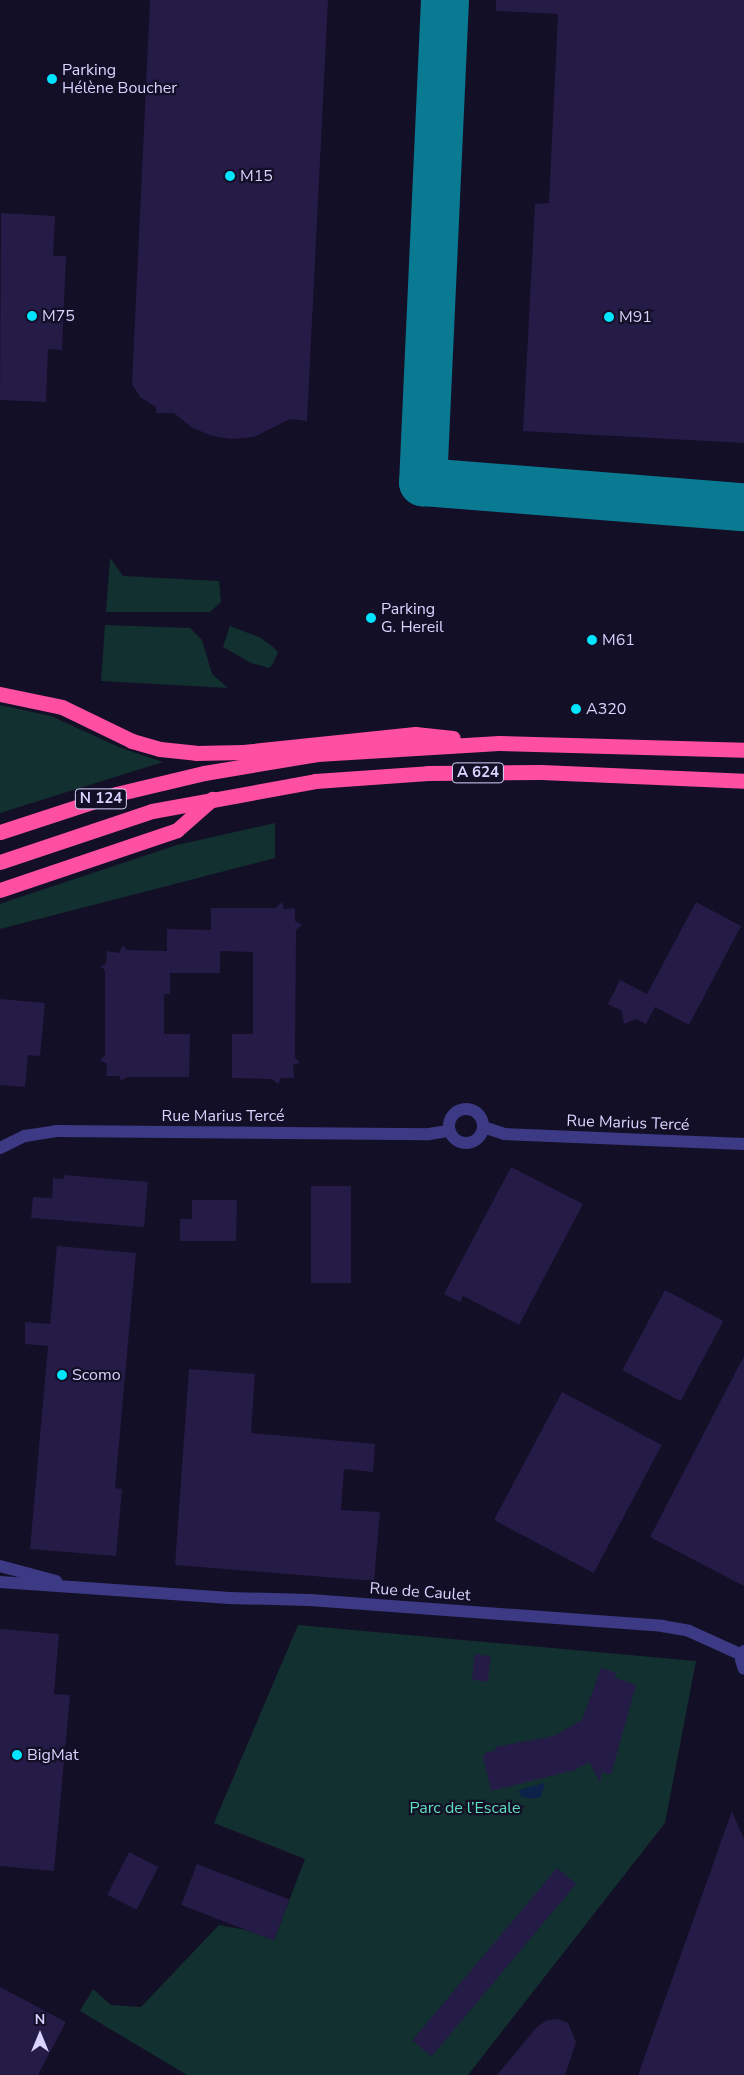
<!DOCTYPE html>
<meta charset="utf-8">
<style>
body{margin:0}
#map{position:relative;width:744px;height:2075px;overflow:hidden;background:#130f26;font-family:"Nunito Sans",sans-serif}
div>[style]{position:absolute}
.green>*{inset:0;background:#12302f}
.water>*{inset:0;background:#0c2248}
.taxiway>*{height:48px;margin:-24px;padding:0 24px;transform-origin:24px;border-radius:24px;background:#0a7a92}
.building>*{inset:0;background:#241b47;transform-origin:0 0}
.minor>*{height:12px;margin:-6px;padding:0 6px;transform-origin:6px;border-radius:6px;background:#3d3a85}
.minor>.ring{margin:-6px;padding:0;box-sizing:content-box;background:none;border:12px solid #3d3a85;border-radius:50%}
.highway>*{height:15px;margin:-7.5px;padding:0 7.5px;transform-origin:7.5px;border-radius:7.5px;background:#ff4fa3}
.dots>*{width:14px;height:14px;translate:-50% -50%;box-sizing:border-box;border:2px solid #130f26;border-radius:50%}
span{translate:-50% -50%;white-space:nowrap;text-align:center;line-height:1.15;-webkit-text-stroke:4.5px #130f26;paint-order:stroke}
.shield-label span{padding:1px 4px;background:#130f26;border:1px solid;border-radius:4px;-webkit-text-stroke-width:0}
.shield-label{font-size:15px;color:#d9d4ff;font-weight:700}
.poi-label{font-size:16px;color:#d9d4ff}
.left{translate:0 -50%;text-align:left}
.street-label{font-size:16px;color:#d9d4ff}
.park-label{font-size:16px;color:#5fe0c0}
.north{position:absolute;left:15px;top:2010px;width:50px;height:50px;-webkit-text-stroke:4px #130f26;paint-order:stroke;rotate:0deg;font-size:14px;font-weight:700;line-height:20px;text-align:center;color:#d9d4ff}
.north::after{content:'';display:block;margin:auto;width:18px;height:22px;background:#d9d4ff;clip-path:polygon(50% 0,100% 100%,50% 72%,0 100%)}
</style>
<div id="map">
<div class="green">
<i style="clip-path:polygon(110px 558px,123px 576px,219px 581px,221px 602px,210px 612px,106px 612px)"></i>
<i style="clip-path:polygon(105px 625px,190px 628px,202px 640px,212px 674px,228px 688px,101px 681px)"></i>
<i style="clip-path:polygon(230px 626px,261px 638px,273px 647px,278px 652px,273px 664px,269px 668px,251px 663px,223px 647px)"></i>
<i style="clip-path:polygon(0 705px,51px 716px,121px 748px,163px 762px,0 813px)"></i>
<i style="clip-path:polygon(275px 823px,275px 858px,0 929px,0 904px,11px 900px,177px 845px)"></i>
<i style="clip-path:polygon(298px 1625px,696px 1661px,665px 1823px,468px 2075px,187px 2075px,80px 2011px,93px 1989px,111px 2005px,141px 2007px,219px 1925px,246px 1930px,274px 1940px,305px 1859px,214px 1823px)"></i>
</div>
<div class="water">
<i style="clip-path:polygon(545px 1783px,541px 1797px,532px 1799px,520px 1796px,519px 1790px)"></i>
</div>
<div class="taxiway">
<i style="left:445px;top:0;width:483px;rotate:92.6deg"></i>
<i style="left:423px;top:482px;width:322px;rotate:4.5deg"></i>
</div>
<div class="building">
<i style="clip-path:polygon(150px 0,328px 0,307px 421px,290px 419px,254px 437px,232px 439px,212px 436px,191px 427px,174px 413px,156px 413px,156px 407px,140px 397px,132px 384px)"></i>
<i style="clip-path:polygon(496px 0,744px 0,744px 443px,523px 431px,535px 204px,549px 203px,558px 14px,496px 11px)"></i>
<i style="clip-path:polygon(1px 213px,55px 216px,53px 256px,66px 256px,62px 350px,48px 349px,46px 402px,0 400px)"></i>
<i style="clip-path:polygon(282px 902px,284px 909px,295px 908px,295px 921px,302px 925px,296px 930px,295px 1057px,300px 1063px,293px 1065px,294px 1078px,281px 1078px,278px 1084px,272px 1079px,232px 1078px,232px 1034px,253px 1034px,253px 952px,220px 951px,220px 973px,170px 973px,170px 994px,164px 994px,164px 1034px,190px 1034px,189px 1077px,127px 1077px,121px 1081px,119px 1076px,106px 1076px,107px 1064px,100px 1060px,105px 1055px,105px 971px,101px 966px,106px 964px,107px 951px,119px 953px,123px 945px,127px 950px,167px 951px,167px 929px,211px 930px,211px 908px,275px 908px)"></i>
<i style="clip-path:polygon(696px 902px,741px 926px,689px 1025px,655px 1007px,646px 1024px,636px 1019px,624px 1024px,622px 1011px,608px 1004px,620px 980px,647px 994px)"></i>
<i style="clip-path:polygon(0 999px,45px 1003px,40px 1056px,28px 1055px,25px 1087px,0 1085px)"></i>
<i style="clip-path:polygon(511px 1167px,583px 1204px,519px 1325px,463px 1296px,460px 1302px,444px 1294px)"></i>
<i style="clip-path:polygon(64px 1175px,148px 1182px,144px 1227px,31px 1218px,33px 1197px,52px 1198px,53px 1178px,64px 1179px)"></i>
<i style="left:311px;top:1186px;width:40px;height:97px"></i>
<i style="clip-path:polygon(192px 1200px,237px 1200px,236px 1241px,180px 1241px,180px 1219px,192px 1219px)"></i>
<i style="clip-path:polygon(57px 1246px,136px 1253px,115px 1488px,122px 1489px,116px 1556px,30px 1549px,48px 1346px,25px 1344px,25px 1322px,50px 1324px)"></i>
<i style="left:665px;top:1290px;width:66px;height:91px;rotate:28deg"></i>
<i style="clip-path:polygon(744px 1356px,744px 1586px,650px 1537px)"></i>
<i style="clip-path:polygon(189px 1369px,255px 1374px,251px 1433px,375px 1444px,373px 1472px,344px 1469px,341px 1510px,380px 1512px,374px 1581px,175px 1565px)"></i>
<i style="left:562px;top:1392px;width:113px;height:145px;rotate:28deg"></i>
<i style="clip-path:polygon(0 1629px,59px 1634px,54px 1694px,70px 1695px,54px 1871px,0 1866px)"></i>
<i style="left:475px;top:1654px;width:16px;height:26px;rotate:7deg"></i>
<i style="clip-path:polygon(601px 1668px,616px 1673px,615px 1677px,619px 1679px,636px 1685px,611px 1775px,602px 1772px,600px 1782px,589px 1762px,575px 1770px,491px 1791px,483px 1757px,485px 1753px,496px 1750px,495px 1747px,554px 1736px,582px 1720px)"></i>
<i style="clip-path:polygon(732px 1811px,744px 1839px,744px 2075px,638px 2075px)"></i>
<i style="left:129px;top:1852px;width:33px;height:48px;rotate:27deg"></i>
<i style="left:197px;top:1864px;width:99px;height:44px;rotate:21deg"></i>
<i style="left:557px;top:1868px;width:25px;height:225px;rotate:40deg"></i>
<i style="clip-path:polygon(0 1987px,66px 2022px,38px 2075px,0 2075px)"></i>
<i style="clip-path:polygon(558px 2019px,568px 2023px,576px 2042px,565px 2075px,497px 2075px,538px 2026px,547px 2020px)"></i>
</div>
<div class="minor">
<i class="ring" style="left:449px;top:1109px;width:22px;height:22px"></i>
<i style="left:483px;top:1127px;width:22px;rotate:18deg"></i>
<i style="left:504px;top:1134px;width:240px;rotate:2.4deg"></i>
<i style="left:0;top:1148px;width:28px;rotate:-26deg"></i>
<i style="left:25px;top:1136px;width:30px;rotate:-9deg"></i>
<i style="left:55px;top:1131px;width:374px;rotate:0.5deg"></i>
<i style="left:429px;top:1134px;width:20px;rotate:-9deg"></i>
<i style="left:0;top:1566px;width:58px;rotate:15deg"></i>
<i style="left:0;top:1582px;width:230px;rotate:4deg"></i>
<i style="left:229px;top:1598px;width:81px;rotate:1.4deg"></i>
<i style="left:310px;top:1600px;width:353px;rotate:4.2deg"></i>
<i style="left:662px;top:1626px;width:27px;rotate:10deg"></i>
<i style="left:689px;top:1631px;width:58px;rotate:24.4deg"></i>
<i style="left:744px;top:1651px;width:9px;rotate:108deg"></i>
<i style="left:741px;top:1660px;width:9px;rotate:72deg"></i>
</div>
<div class="highway">
<i style="left:0;top:694px;width:63px;rotate:11.8deg"></i>
<i style="left:62px;top:707px;width:78px;rotate:25.9deg"></i>
<i style="left:132px;top:741px;width:29px;rotate:16deg"></i>
<i style="left:160px;top:749px;width:36px;rotate:6deg"></i>
<i style="left:196px;top:753px;width:47px;rotate:-1.2deg"></i>
<i style="left:243px;top:752px;width:173px;rotate:-6deg"></i>
<i style="left:415px;top:734px;width:38px;rotate:6deg"></i>
<i style="left:0;top:832px;width:122px;rotate:-18.1deg"></i>
<i style="left:116px;top:794px;width:90px;rotate:-13.4deg"></i>
<i style="left:204px;top:773px;width:115px;rotate:-9.5deg"></i>
<i style="left:317px;top:754px;width:182px;rotate:-3.5deg"></i>
<i style="left:499px;top:743px;width:245px;rotate:1.6deg"></i>
<i style="left:0;top:862px;width:160px;rotate:-18.5deg"></i>
<i style="left:152px;top:811px;width:166px;rotate:-10.4deg"></i>
<i style="left:315px;top:781px;width:113px;rotate:-4deg"></i>
<i style="left:428px;top:773px;width:113px;rotate:-0.5deg"></i>
<i style="left:541px;top:772px;width:203px;rotate:2.5deg"></i>
<i style="left:0;top:890px;width:187px;rotate:-18.7deg"></i>
<i style="left:177px;top:830px;width:47px;rotate:-41.5deg"></i>
</div>
<div class="dots">
<i style="left:52px;top:79px;background:#00e5ff"></i>
<i style="left:230px;top:176px;background:#00e5ff"></i>
<i style="left:32px;top:316px;background:#00e5ff"></i>
<i style="left:609px;top:317px;background:#00e5ff"></i>
<i style="left:371px;top:618px;background:#00e5ff"></i>
<i style="left:592px;top:640px;background:#00e5ff"></i>
<i style="left:576px;top:709px;background:#00e5ff"></i>
<i style="left:62px;top:1375px;background:#00e5ff"></i>
<i style="left:17px;top:1755px;background:#00e5ff"></i>
</div>
<div class="shield-label">
<span style="left:478px;top:773px">A 624</span>
<span style="left:101px;top:799px">N 124</span>
</div>
<div class="poi-label">
<span class="left" style="left:62px;top:79px">Parking<br>Hélène Boucher</span>
<span class="left" style="left:240px;top:176px">M15</span>
<span class="left" style="left:42px;top:316px">M75</span>
<span class="left" style="left:619px;top:317px">M91</span>
<span class="left" style="left:381px;top:618px">Parking<br>G. Hereil</span>
<span class="left" style="left:602px;top:640px">M61</span>
<span class="left" style="left:586px;top:709px">A320</span>
<span class="left" style="left:72px;top:1375px">Scomo</span>
<span class="left" style="left:27px;top:1755px">BigMat</span>
</div>
<div class="street-label">
<span style="left:223px;top:1116px">Rue Marius Tercé</span>
<span style="left:628px;top:1123px;rotate:2deg">Rue Marius Tercé</span>
<span style="left:420px;top:1592px;rotate:4deg">Rue de Caulet</span>
</div>
<div class="park-label">
<span style="left:465px;top:1808px">Parc de l’Escale</span>
</div>
<div class="north">N</div>
</div>
